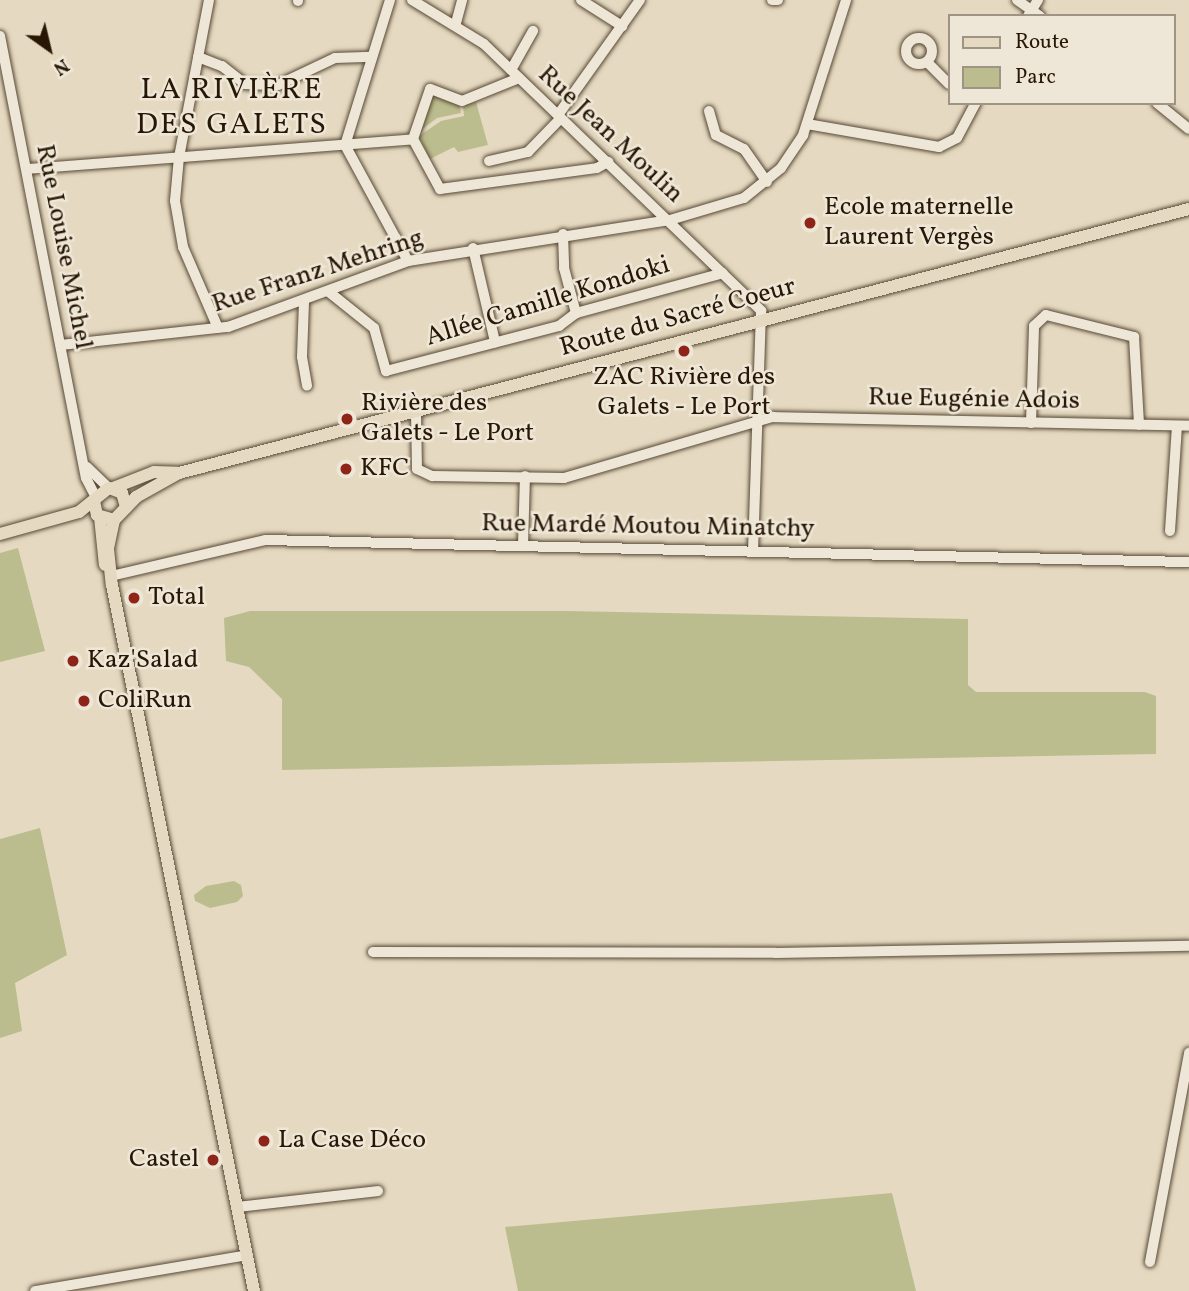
<!DOCTYPE html>
<meta charset="utf-8">
<style>
body{margin:0}
#map{position:relative;width:1189px;height:1291px;overflow:hidden;background:#e5dac1;font-family:Vollkorn,serif}
div>[style]{position:absolute}
.green>*{inset:0;background:#bcbd8e}
.roads{filter:drop-shadow(0 0 2px #584835) drop-shadow(0 0 2px #584835)}
.minor>*{height:10px;margin:-5px;padding:0 5px;transform-origin:5px;border-radius:5px;background:#eee7d7}
.minor>.ring{margin:-5px;padding:0;box-sizing:content-box;background:none;border:10px solid #eee7d7;border-radius:50%}
.major>*{height:12px;margin:-6px;padding:0 6px;transform-origin:6px;border-radius:6px;background:#e5dac1}
.dots>*{width:19px;height:19px;translate:-50% -50%;box-sizing:border-box;border:4px solid #eee7d7;border-radius:50%}
span{translate:-50% -50%;white-space:nowrap;text-align:center;line-height:1.15;-webkit-text-stroke:5px #eee7d7;paint-order:stroke}
.street-label{font-size:26px;color:#291706}
.poi-label{font-size:26px;color:#291706}
.left{translate:0 -50%;text-align:left}
.right{translate:-100% -50%;text-align:right}
.quarter-label{font-size:30px;color:#291706;letter-spacing:2px}
.legend{position:absolute;left:948px;top:14px;width:228px;height:91px;box-sizing:border-box;background:#eee7d7;border:2px solid #9f9483;margin:0;padding:9px 12px;list-style:none;font-size:21px;color:#291706}
.legend li{display:flex;align-items:center;gap:14px;height:35px}
.legend b{width:35px;border:2px solid #9f9483}
.north{position:absolute;left:14px;top:14px;width:70px;height:70px;-webkit-text-stroke:5px #eee7d7;paint-order:stroke;rotate:146deg;font-size:19px;font-weight:700;line-height:28px;text-align:center;color:#291706}
.north::after{content:'';display:block;margin:auto;width:24px;height:32px;background:#291706;clip-path:polygon(50% 0,100% 100%,50% 72%,0 100%)}
</style>
<div id="map">
<div class="green">
<i style="clip-path:polygon(437px 94px,459px 103px,461px 113px,437px 118px,416px 134px,427px 103px)"></i>
<i style="clip-path:polygon(476px 102px,488px 145px,458px 152px,454px 147px,430px 159px,419px 136px,441px 121px,464px 116px,463px 105px)"></i>
<i style="clip-path:polygon(18px 548px,45px 651px,0 662px,0 553px)"></i>
<i style="clip-path:polygon(250px 611px,568px 611px,968px 619px,968px 685px,976px 692px,1145px 692px,1156px 696px,1156px 754px,282px 770px,282px 699px,249px 667px,226px 661px,224px 618px)"></i>
<i style="clip-path:polygon(40px 828px,67px 955px,15px 983px,22px 1031px,0 1038px,0 839px)"></i>
<i style="clip-path:polygon(234px 881px,241px 885px,243px 896px,237px 902px,210px 908px,195px 901px,194px 895px,206px 886px)"></i>
<i style="clip-path:polygon(892px 1193px,916px 1291px,518px 1291px,505px 1227px)"></i>
</div>
<div class="roads">
<div class="minor">
<i style="left:209px;top:0;width:160px;rotate:100.8deg"></i>
<i style="left:179px;top:157px;width:44px;rotate:95.2deg"></i>
<i style="left:175px;top:201px;width:47px;rotate:80.1deg"></i>
<i style="left:183px;top:247px;width:88px;rotate:66.6deg"></i>
<i style="left:390px;top:0;width:152px;rotate:107.2deg"></i>
<i style="left:345px;top:145px;width:132px;rotate:61.5deg"></i>
<i style="left:412px;top:0;width:84px;rotate:31.4deg"></i>
<i style="left:484px;top:44px;width:385px;rotate:43.9deg"></i>
<i style="left:761px;top:311px;width:239px;rotate:91.9deg"></i>
<i style="left:581px;top:0;width:49px;rotate:32.4deg"></i>
<i style="left:772px;top:0;width:6px"></i>
<i style="left:1017px;top:0;width:28px;rotate:35deg"></i>
<i style="left:298px;top:1px;width:1px;rotate:-90deg"></i>
<i style="left:1028px;top:16px;width:19px;rotate:-58deg"></i>
<i style="left:456px;top:23px;width:24px;rotate:-75deg"></i>
<i style="left:0;top:36px;width:450px;rotate:79deg"></i>
<i style="left:86px;top:478px;width:20px;rotate:63deg"></i>
<i class="ring" style="left:906px;top:38px;width:16px;height:16px"></i>
<i style="left:198px;top:57px;width:26px;rotate:21deg"></i>
<i style="left:222px;top:66px;width:29px;rotate:38deg"></i>
<i style="left:245px;top:84px;width:33px;rotate:2deg"></i>
<i style="left:278px;top:85px;width:63px;rotate:-25.3deg"></i>
<i style="left:335px;top:58px;width:37px;rotate:-2deg"></i>
<i style="left:927px;top:62px;width:31px;rotate:45deg"></i>
<i style="left:511px;top:70px;width:45px;rotate:-60.6deg"></i>
<i style="left:519px;top:78px;width:61px;rotate:158deg"></i>
<i style="left:462px;top:101px;width:34px;rotate:-159deg"></i>
<i style="left:430px;top:89px;width:53px;rotate:108.8deg"></i>
<i style="left:413px;top:139px;width:57px;rotate:61.6deg"></i>
<i style="left:440px;top:189px;width:158px;rotate:-7.6deg"></i>
<i style="left:597px;top:168px;width:13px;rotate:-29deg"></i>
<i style="left:1157px;top:103px;width:41px;rotate:39.1deg"></i>
<i style="left:709px;top:111px;width:25px;rotate:74deg"></i>
<i style="left:716px;top:135px;width:31px;rotate:27deg"></i>
<i style="left:744px;top:149px;width:40px;rotate:55.1deg"></i>
<i style="left:558px;top:115px;width:141px;rotate:-54.5deg"></i>
<i style="left:807px;top:124px;width:134px;rotate:9.9deg"></i>
<i style="left:939px;top:147px;width:20px;rotate:-27deg"></i>
<i style="left:957px;top:138px;width:40px;rotate:-62deg"></i>
<i style="left:489px;top:161px;width:40px;rotate:-13deg"></i>
<i style="left:528px;top:152px;width:47px;rotate:-45.9deg"></i>
<i style="left:27px;top:169px;width:387px;rotate:-4.4deg"></i>
<i style="left:563px;top:234px;width:34px;rotate:88deg"></i>
<i style="left:564px;top:268px;width:47px;rotate:75.1deg"></i>
<i style="left:473px;top:248px;width:97px;rotate:76.8deg"></i>
<i style="left:329px;top:292px;width:58px;rotate:38.7deg"></i>
<i style="left:374px;top:328px;width:45px;rotate:74.4deg"></i>
<i style="left:386px;top:371px;width:179px;rotate:-14.6deg"></i>
<i style="left:559px;top:326px;width:21px;rotate:-37deg"></i>
<i style="left:576px;top:313px;width:152px;rotate:-15.2deg"></i>
<i style="left:304px;top:302px;width:55px;rotate:92.1deg"></i>
<i style="left:302px;top:357px;width:29px;rotate:80deg"></i>
<i style="left:61px;top:345px;width:168px;rotate:-6.2deg"></i>
<i style="left:228px;top:327px;width:192px;rotate:-20.1deg"></i>
<i style="left:408px;top:261px;width:265px;rotate:-8.9deg"></i>
<i style="left:670px;top:220px;width:77px;rotate:-16.6deg"></i>
<i style="left:744px;top:198px;width:48px;rotate:-39deg"></i>
<i style="left:781px;top:168px;width:40px;rotate:-56deg"></i>
<i style="left:803px;top:135px;width:142px;rotate:-72.3deg"></i>
<i style="left:416px;top:412px;width:57px;rotate:89deg"></i>
<i style="left:417px;top:469px;width:17px;rotate:25deg"></i>
<i style="left:432px;top:476px;width:132px;rotate:0.9deg"></i>
<i style="left:564px;top:478px;width:218px;rotate:-16.3deg"></i>
<i style="left:773px;top:417px;width:416px;rotate:1.2deg"></i>
<i style="left:1031px;top:423px;width:97px;rotate:-88.2deg"></i>
<i style="left:1034px;top:326px;width:16px;rotate:-43deg"></i>
<i style="left:1046px;top:315px;width:91px;rotate:14deg"></i>
<i style="left:1134px;top:337px;width:88px;rotate:86.7deg"></i>
<i style="left:87px;top:467px;width:30px;rotate:44deg"></i>
<i style="left:1170px;top:531px;width:105px;rotate:-86.2deg"></i>
<i style="left:523px;top:546px;width:70px;rotate:-88.4deg"></i>
<i style="left:111px;top:576px;width:159px;rotate:-13.1deg"></i>
<i style="left:266px;top:540px;width:923px;rotate:1.37deg"></i>
<i style="left:373px;top:952px;width:402px;rotate:0.1deg"></i>
<i style="left:775px;top:953px;width:414px;rotate:-1deg"></i>
<i style="left:238px;top:1207px;width:141px;rotate:-6.5deg"></i>
<i style="left:1150px;top:1262px;width:213px;rotate:-79.4deg"></i>
<i style="left:35px;top:1291px;width:215px;rotate:-9.6deg"></i>
</div>
<div class="major">
<i style="left:113px;top:488px;width:44px;rotate:-21.3deg"></i>
<i style="left:154px;top:472px;width:24px;rotate:2deg"></i>
<i style="left:94px;top:501px;width:14px;rotate:78deg"></i>
<i style="left:97px;top:515px;width:18px;rotate:16deg"></i>
<i style="left:114px;top:520px;width:32px;rotate:-46deg"></i>
<i style="left:136px;top:497px;width:49px;rotate:-29.2deg"></i>
<i style="left:179px;top:473px;width:1044px;rotate:-14.65deg"></i>
<i style="left:100px;top:517px;width:48px;rotate:84.1deg"></i>
<i style="left:114px;top:520px;width:30px;rotate:102deg"></i>
<i style="left:108px;top:549px;width:36px;rotate:84deg"></i>
<i style="left:112px;top:585px;width:720px;rotate:78.63deg"></i>
<i style="left:0;top:534px;width:82px;rotate:-15.6deg"></i>
<i style="left:79px;top:512px;width:38px;rotate:-39deg"></i>
<i style="left:109px;top:488px;width:14px;rotate:21deg"></i>
<i style="left:122px;top:493px;width:15px;rotate:74deg"></i>
</div>
</div>
<div class="dots">
<i style="left:810px;top:223px;background:#8f2418"></i>
<i style="left:684px;top:351px;background:#8f2418"></i>
<i style="left:347px;top:419px;background:#8f2418"></i>
<i style="left:346px;top:469px;background:#8f2418"></i>
<i style="left:134px;top:598px;background:#8f2418"></i>
<i style="left:73px;top:661px;background:#8f2418"></i>
<i style="left:84px;top:701px;background:#8f2418"></i>
<i style="left:264px;top:1141px;background:#8f2418"></i>
<i style="left:213px;top:1160px;background:#8f2418"></i>
</div>
<div class="street-label">
<span style="left:610px;top:135px;rotate:43deg">Rue Jean Moulin</span>
<span style="left:63px;top:247px;rotate:79deg">Rue Louise Michel</span>
<span style="left:318px;top:272px;rotate:-18deg">Rue Franz Mehring</span>
<span style="left:548px;top:302px;rotate:-17deg">Allée Camille Kondoki</span>
<span style="left:678px;top:318px;rotate:-15deg">Route du Sacré Coeur</span>
<span style="left:974px;top:400px;rotate:1deg">Rue Eugénie Adois</span>
<span style="left:648px;top:527px;rotate:1deg">Rue Mardé Moutou Minatchy</span>
</div>
<div class="poi-label">
<span class="left" style="left:824px;top:223px">Ecole maternelle<br>Laurent Vergès</span>
<span style="left:684px;top:393px">ZAC Rivière des<br>Galets - Le Port</span>
<span class="left" style="left:361px;top:419px">Rivière des<br>Galets - Le Port</span>
<span class="left" style="left:360px;top:469px">KFC</span>
<span class="left" style="left:148px;top:598px">Total</span>
<span class="left" style="left:87px;top:661px">Kaz'Salad</span>
<span class="left" style="left:98px;top:701px">ColiRun</span>
<span class="left" style="left:278px;top:1141px">La Case Déco</span>
<span class="right" style="left:199px;top:1160px">Castel</span>
</div>
<div class="quarter-label">
<span style="left:232px;top:107px">LA RIVIÈRE<br>DES GALETS</span>
</div>
<ul class="legend">
<li><b style="height:9px;background:#e5dac1"></b>Route</li>
<li><b style="height:19px;background:#bcbd8e"></b>Parc</li>
</ul>
<div class="north">N</div>
</div>
